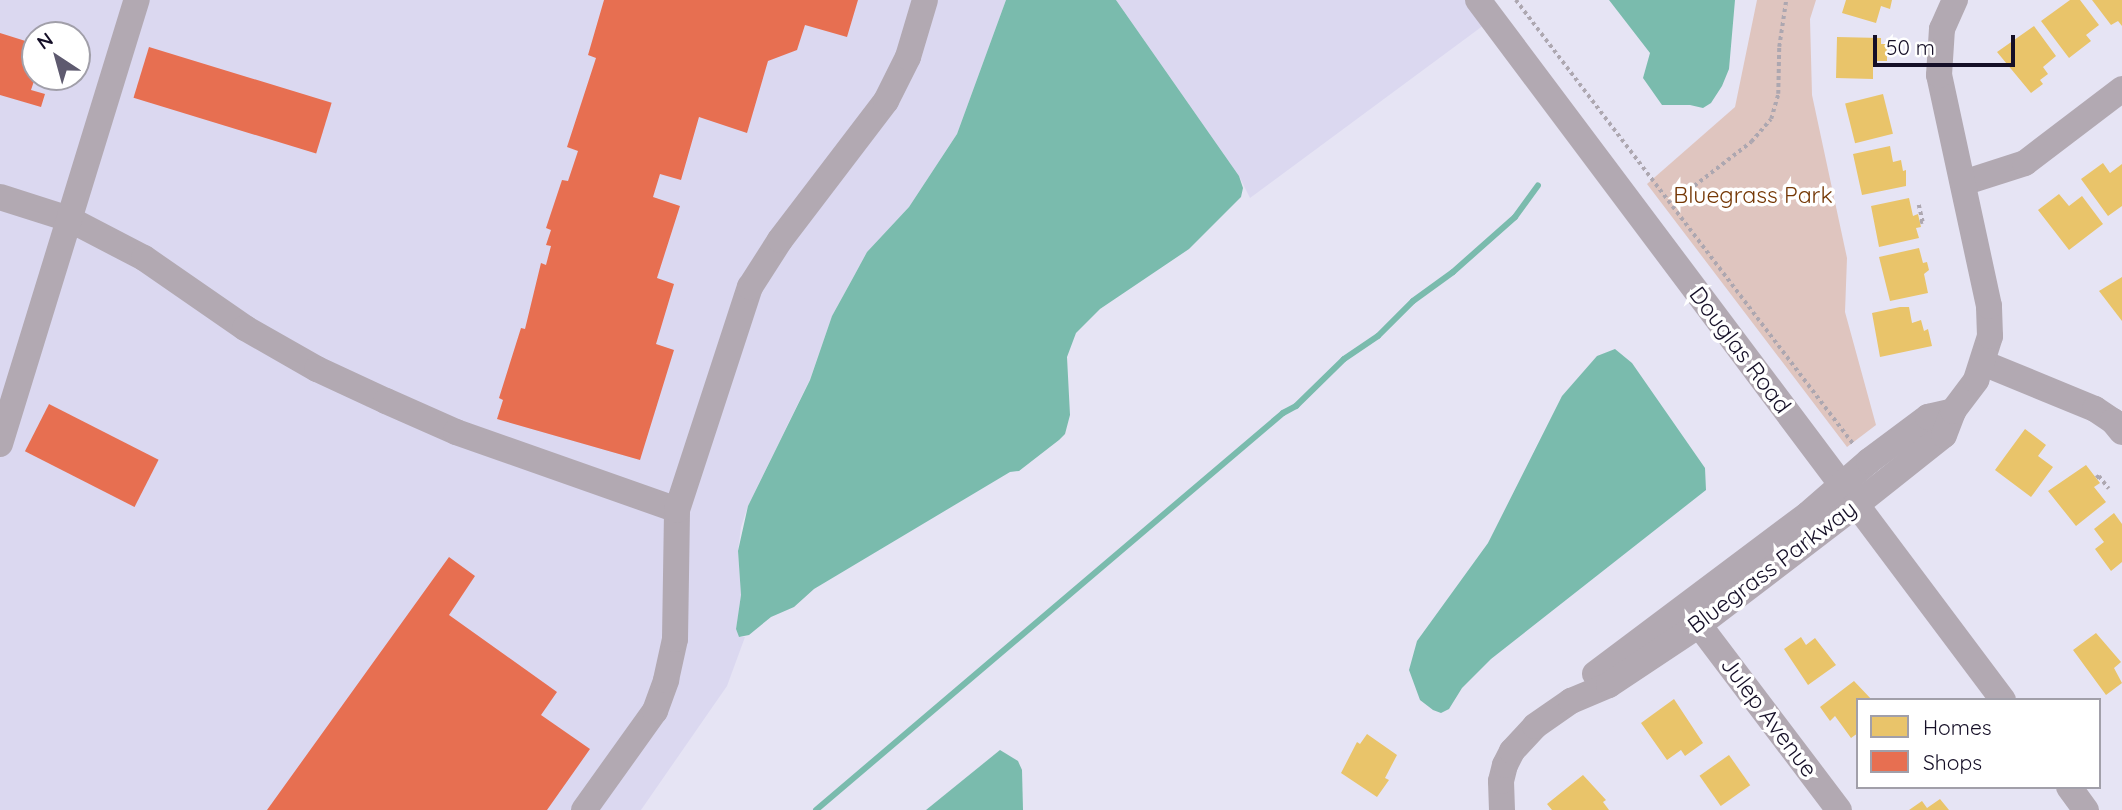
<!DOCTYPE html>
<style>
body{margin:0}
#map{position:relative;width:2122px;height:810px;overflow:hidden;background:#e6e4f4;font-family:Quicksand,sans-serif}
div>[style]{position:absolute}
.built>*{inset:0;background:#dbd8f0}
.green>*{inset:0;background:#dfc5bf}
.water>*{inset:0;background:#7abbad}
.homes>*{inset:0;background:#e9c46a;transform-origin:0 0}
.shops>*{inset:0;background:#e76f51;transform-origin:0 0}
.stream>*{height:6px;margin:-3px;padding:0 3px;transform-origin:3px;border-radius:3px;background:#7abbad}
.path>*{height:3.5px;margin-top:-1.75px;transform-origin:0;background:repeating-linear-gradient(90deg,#ada7b0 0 3.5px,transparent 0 7px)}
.minor>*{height:26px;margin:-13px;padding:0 13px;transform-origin:13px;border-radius:13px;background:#b2a9b2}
span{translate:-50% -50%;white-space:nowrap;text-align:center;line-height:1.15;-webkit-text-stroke:7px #fff;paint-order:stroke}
.park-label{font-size:23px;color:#753806}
.street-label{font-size:23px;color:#150f27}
.legend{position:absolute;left:1856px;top:698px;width:245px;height:91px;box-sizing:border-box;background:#fff;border:2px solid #a19fa9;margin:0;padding:9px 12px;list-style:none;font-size:21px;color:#150f27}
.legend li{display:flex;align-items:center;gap:14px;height:35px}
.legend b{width:35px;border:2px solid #a19fa9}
.north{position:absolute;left:21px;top:21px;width:70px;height:70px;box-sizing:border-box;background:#fff;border:2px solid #a19fa9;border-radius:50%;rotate:324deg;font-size:19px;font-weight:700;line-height:28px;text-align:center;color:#150f27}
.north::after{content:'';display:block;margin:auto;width:24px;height:32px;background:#5e5a6f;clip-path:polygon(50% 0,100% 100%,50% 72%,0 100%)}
.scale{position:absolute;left:1873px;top:35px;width:142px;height:32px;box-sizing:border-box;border:4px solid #150f27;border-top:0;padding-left:9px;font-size:21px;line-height:24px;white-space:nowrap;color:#150f27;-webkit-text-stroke:5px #fff;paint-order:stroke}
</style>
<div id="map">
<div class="built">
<i style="clip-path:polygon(evenodd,0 0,1006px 0,957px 134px,909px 207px,867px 252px,832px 316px,810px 379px,748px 506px,741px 527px,738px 551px,741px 595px,736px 629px,739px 637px,745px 637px,727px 686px,641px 810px,0 810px,0 0,35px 35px,77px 35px,77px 77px,35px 77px,35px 35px)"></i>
<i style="clip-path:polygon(1116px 0,1465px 0,1484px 25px,1250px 198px,1239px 176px)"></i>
</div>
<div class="green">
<i style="clip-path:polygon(1757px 0,1816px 0,1810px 19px,1812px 95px,1847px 258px,1845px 312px,1876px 425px,1847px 447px,1647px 184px,1735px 107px)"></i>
</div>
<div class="water">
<i style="clip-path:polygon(1006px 0,1116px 0,1239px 176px,1243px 188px,1241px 197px,1189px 249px,1100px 309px,1076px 333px,1067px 357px,1070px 415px,1065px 434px,1059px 440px,1019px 471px,1010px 472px,814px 589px,794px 607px,771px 617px,749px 635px,739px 637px,736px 629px,741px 595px,738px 551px,748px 506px,810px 380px,832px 316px,854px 276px,867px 252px,909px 207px,957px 134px)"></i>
<i style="clip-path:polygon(1609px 0,1735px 0,1729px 69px,1722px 86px,1711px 103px,1703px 108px,1690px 105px,1662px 105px,1643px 78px,1650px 53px)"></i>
<i style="clip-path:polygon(1615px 349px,1632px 363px,1705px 468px,1706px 490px,1491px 659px,1462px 688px,1449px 709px,1441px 713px,1433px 710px,1420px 700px,1409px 670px,1417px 641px,1488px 543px,1562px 396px,1597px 356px)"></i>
<i style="clip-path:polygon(1000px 750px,1018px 761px,1022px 770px,1023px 810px,926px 810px)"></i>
</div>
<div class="homes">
<i style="clip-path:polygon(1846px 0,1892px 0,1890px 9px,1881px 6px,1876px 23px,1842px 13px)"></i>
<i style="clip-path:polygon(2070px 0,2080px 0,2099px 25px,2086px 35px,2091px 41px,2069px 58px,2041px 21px)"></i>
<i style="clip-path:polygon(2092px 0,2122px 0,2122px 26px,2118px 21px,2111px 25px)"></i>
<i style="clip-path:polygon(2034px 26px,2056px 56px,2043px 67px,2048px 74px,2040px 80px,2043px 84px,2031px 93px,1997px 52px)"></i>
<i style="clip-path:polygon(1837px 37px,1881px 38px,1881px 44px,1887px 44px,1887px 61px,1873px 61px,1873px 79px,1836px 78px)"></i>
<i style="left:1883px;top:94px;width:41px;height:39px;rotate:76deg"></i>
<i style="clip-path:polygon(1890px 146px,1893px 162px,1901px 160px,1903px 171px,1906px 170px,1906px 186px,1862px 195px,1853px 154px)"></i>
<i style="clip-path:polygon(2103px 163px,2110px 173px,2122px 164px,2122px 206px,2108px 216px,2081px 179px)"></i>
<i style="clip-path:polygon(2059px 194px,2069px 206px,2082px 196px,2103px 224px,2069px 250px,2038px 210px)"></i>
<i style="clip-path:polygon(1909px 198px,1913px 216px,1918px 214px,1921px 227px,1916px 228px,1919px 238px,1879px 247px,1871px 206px)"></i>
<i style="clip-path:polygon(1919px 248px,1923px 263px,1927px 262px,1929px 270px,1924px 274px,1928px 293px,1890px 301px,1879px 257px)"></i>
<i style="clip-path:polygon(2122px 277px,2122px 321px,2099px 291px)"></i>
<i style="clip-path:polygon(1900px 307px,1909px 307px,1912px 323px,1921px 320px,1924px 331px,1928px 329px,1932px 346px,1880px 357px,1872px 313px)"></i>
<i style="clip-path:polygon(2025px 429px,2046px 445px,2038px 456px,2053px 467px,2031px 497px,1995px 470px)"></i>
<i style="clip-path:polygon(2086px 465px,2100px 483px,2094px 487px,2106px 502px,2076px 526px,2048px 491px)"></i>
<i style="clip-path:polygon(2114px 513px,2122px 524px,2122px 562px,2111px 571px,2095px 549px,2104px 542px,2094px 529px)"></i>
<i style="clip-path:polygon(2096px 633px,2121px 662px,2114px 668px,2122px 683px,2106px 695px,2073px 650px)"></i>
<i style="clip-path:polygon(1801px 637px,1806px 645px,1815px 638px,1836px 665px,1808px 685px,1784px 649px)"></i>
<i style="clip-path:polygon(1854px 681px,1872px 700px,1858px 700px,1858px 733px,1851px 738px,1835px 716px,1830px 721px,1820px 707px)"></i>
<i style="clip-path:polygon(1674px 699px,1703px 743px,1685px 756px,1681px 750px,1667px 760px,1641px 723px)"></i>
<i style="clip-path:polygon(1367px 734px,1397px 755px,1385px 778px,1389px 780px,1377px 797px,1341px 773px,1357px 742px,1360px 744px)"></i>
<i style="left:1729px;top:755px;width:37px;height:36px;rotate:55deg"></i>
<i style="clip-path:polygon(1583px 775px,1606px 800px,1603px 802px,1609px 810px,1552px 810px,1547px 804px)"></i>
<i style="clip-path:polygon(1940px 799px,1949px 810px,1909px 810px,1922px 801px,1927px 808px)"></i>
</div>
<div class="shops">
<i style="clip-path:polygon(604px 0,858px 0,847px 37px,805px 25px,797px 50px,768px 61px,747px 133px,699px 117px,681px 180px,660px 174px,653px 197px,680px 206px,657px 278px,674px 284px,656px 344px,674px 350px,640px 460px,497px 419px,503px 400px,499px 398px,521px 328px,525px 329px,541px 263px,546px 265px,551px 246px,546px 245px,551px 230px,546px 228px,562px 180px,568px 181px,578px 151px,567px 147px,596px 58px,588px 55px)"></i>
<i style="clip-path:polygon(0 33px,35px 44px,35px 78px,31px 90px,45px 94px,41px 107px,0 95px)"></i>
<i style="left:149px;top:47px;width:191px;height:53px;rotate:17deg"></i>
<i style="left:49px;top:404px;width:123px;height:53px;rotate:27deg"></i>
<i style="clip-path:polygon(449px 557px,475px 576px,449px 615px,557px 692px,541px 715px,590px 749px,547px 810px,267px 810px)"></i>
</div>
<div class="stream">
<i style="left:816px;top:810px;width:613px;rotate:-40.37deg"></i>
<i style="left:1283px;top:413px;width:15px;rotate:-28deg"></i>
<i style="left:1296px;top:406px;width:67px;rotate:-44.4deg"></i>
<i style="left:1344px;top:359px;width:41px;rotate:-34.1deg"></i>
<i style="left:1378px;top:336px;width:49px;rotate:-45deg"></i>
<i style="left:1413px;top:301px;width:49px;rotate:-35.9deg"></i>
<i style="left:1453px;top:272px;width:83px;rotate:-41.6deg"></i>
<i style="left:1515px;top:217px;width:39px;rotate:-54deg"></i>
</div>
<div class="path">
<i style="left:1516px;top:0;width:559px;rotate:52.78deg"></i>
<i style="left:1672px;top:203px;width:100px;rotate:-37.7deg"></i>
<i style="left:1751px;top:142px;width:30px;rotate:-49deg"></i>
<i style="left:1771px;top:119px;width:26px;rotate:-74deg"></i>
<i style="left:1778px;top:94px;width:47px;rotate:-88.8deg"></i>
<i style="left:1779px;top:47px;width:48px;rotate:-81.5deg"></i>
<i style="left:1919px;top:205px;width:17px;rotate:77deg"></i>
<i style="left:1923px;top:222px;width:3px;rotate:162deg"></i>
<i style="left:2096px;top:478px;width:4px;rotate:-34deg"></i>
<i style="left:2099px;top:476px;width:16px;rotate:52deg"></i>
</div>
<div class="minor">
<i style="left:1478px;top:0;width:875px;rotate:53.13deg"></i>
<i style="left:1963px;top:183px;width:65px;rotate:-17.9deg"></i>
<i style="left:2025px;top:163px;width:122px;rotate:-37.3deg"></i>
<i style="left:0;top:197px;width:72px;rotate:17.7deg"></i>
<i style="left:69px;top:219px;width:85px;rotate:27.5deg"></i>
<i style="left:144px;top:258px;width:123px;rotate:34.7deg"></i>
<i style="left:245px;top:328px;width:83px;rotate:29.7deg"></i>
<i style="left:317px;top:369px;width:76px;rotate:24.9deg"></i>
<i style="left:386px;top:401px;width:77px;rotate:23.9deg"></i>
<i style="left:456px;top:432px;width:234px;rotate:19.4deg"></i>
<i style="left:1983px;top:363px;width:121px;rotate:22.3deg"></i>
<i style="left:2095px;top:409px;width:22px;rotate:34deg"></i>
<i style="left:2113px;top:421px;width:14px;rotate:51deg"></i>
<i style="left:0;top:444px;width:465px;rotate:-72.9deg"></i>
<i style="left:1699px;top:625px;width:232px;rotate:52.9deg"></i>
<i style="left:1595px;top:674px;width:266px;rotate:-36.9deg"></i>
<i style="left:1808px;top:514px;width:81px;rotate:-41deg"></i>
<i style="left:1869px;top:461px;width:74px;rotate:-36.7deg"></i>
<i style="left:1928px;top:417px;width:26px;rotate:-13deg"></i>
<i style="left:2069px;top:787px;width:29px;rotate:54deg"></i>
<i style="left:584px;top:810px;width:122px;rotate:-54.4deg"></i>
<i style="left:655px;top:711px;width:33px;rotate:-70deg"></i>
<i style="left:666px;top:680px;width:42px;rotate:-77.6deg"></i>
<i style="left:675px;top:639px;width:129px;rotate:-89.1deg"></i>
<i style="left:677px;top:510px;width:235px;rotate:-71.9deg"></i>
<i style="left:750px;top:287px;width:56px;rotate:-57.4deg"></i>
<i style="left:780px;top:240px;width:175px;rotate:-52.7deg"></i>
<i style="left:886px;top:101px;width:49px;rotate:-63.4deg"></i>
<i style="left:908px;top:57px;width:59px;rotate:-73.4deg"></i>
<i style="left:1502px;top:810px;width:29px;rotate:-92deg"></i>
<i style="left:1501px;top:781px;width:16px;rotate:-76deg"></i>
<i style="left:1505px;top:765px;width:16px;rotate:-63deg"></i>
<i style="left:1512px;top:751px;width:34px;rotate:-47deg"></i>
<i style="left:1535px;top:726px;width:44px;rotate:-34.8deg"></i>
<i style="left:1571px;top:701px;width:41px;rotate:-22.8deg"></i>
<i style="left:1609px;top:685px;width:108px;rotate:-33.7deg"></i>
<i style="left:1699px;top:625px;width:198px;rotate:-37.4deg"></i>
<i style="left:1856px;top:505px;width:112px;rotate:-38.5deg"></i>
<i style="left:1944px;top:435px;width:26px;rotate:-69deg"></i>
<i style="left:1953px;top:411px;width:39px;rotate:-53deg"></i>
<i style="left:1976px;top:380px;width:46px;rotate:-72.3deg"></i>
<i style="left:1990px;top:336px;width:30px;rotate:-92deg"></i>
<i style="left:1989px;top:306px;width:236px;rotate:-102.2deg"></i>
<i style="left:1939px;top:75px;width:46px;rotate:-86.3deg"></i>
<i style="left:1942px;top:29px;width:32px;rotate:-66deg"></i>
</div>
<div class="park-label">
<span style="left:1753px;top:195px">Bluegrass Park</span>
</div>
<div class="street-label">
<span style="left:1740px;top:350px;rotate:53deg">Douglas Road</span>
<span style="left:1772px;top:567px;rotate:-37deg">Bluegrass Parkway</span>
<span style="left:1769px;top:717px;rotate:53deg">Julep Avenue</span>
</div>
<ul class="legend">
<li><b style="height:19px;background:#e9c46a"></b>Homes</li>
<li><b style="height:19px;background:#e76f51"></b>Shops</li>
</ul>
<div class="north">N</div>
<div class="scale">50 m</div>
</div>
